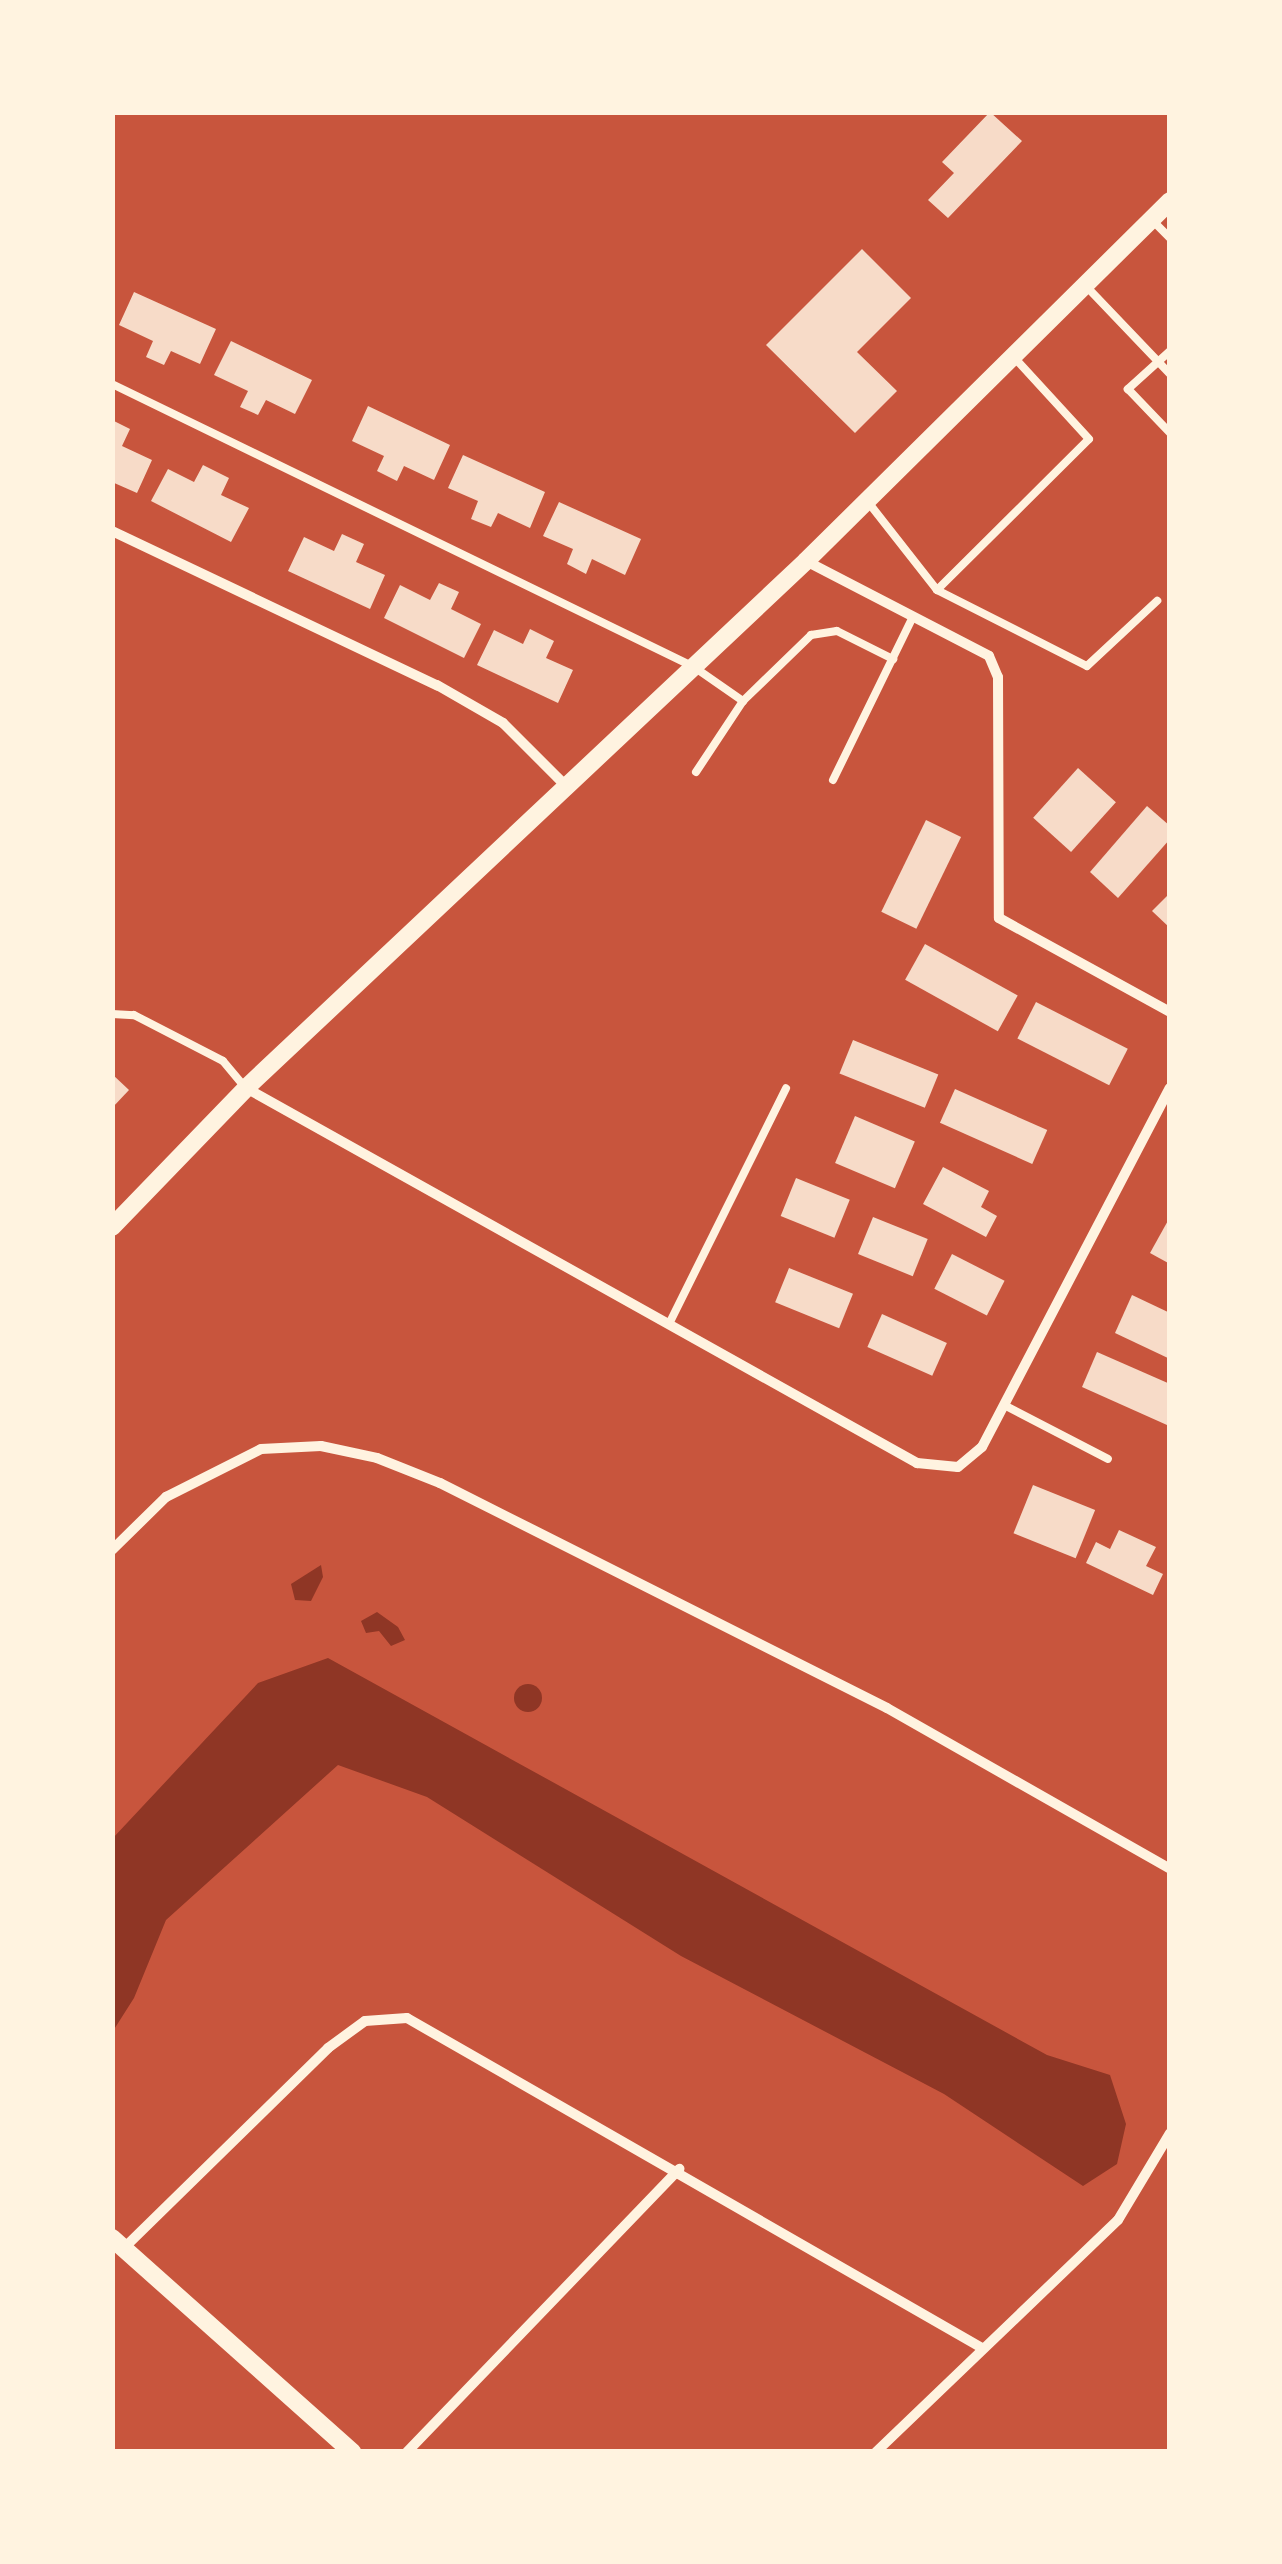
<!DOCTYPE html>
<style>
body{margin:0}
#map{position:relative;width:1282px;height:2564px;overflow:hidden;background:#c8553d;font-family:Inter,sans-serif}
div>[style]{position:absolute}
.water>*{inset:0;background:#8f3625}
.round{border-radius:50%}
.building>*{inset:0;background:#f7dbc8;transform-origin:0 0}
.service>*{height:8px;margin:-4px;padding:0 4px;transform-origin:4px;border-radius:4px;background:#fff3e0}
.minor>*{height:10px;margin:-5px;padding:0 5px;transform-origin:5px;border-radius:5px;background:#fff3e0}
.tertiary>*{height:18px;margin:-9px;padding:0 9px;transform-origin:9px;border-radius:9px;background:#fff3e0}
span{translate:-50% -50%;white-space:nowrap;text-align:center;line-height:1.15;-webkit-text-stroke:10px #fff3e0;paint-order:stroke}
.frame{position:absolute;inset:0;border:115px solid #fff3e0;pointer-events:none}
</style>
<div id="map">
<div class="water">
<i style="clip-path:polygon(321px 1565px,323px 1577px,311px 1601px,295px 1600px,291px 1584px)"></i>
<i style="clip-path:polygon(377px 1612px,398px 1627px,405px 1640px,391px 1646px,379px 1631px,366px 1633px,361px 1621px)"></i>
<i style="clip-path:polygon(328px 1658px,1047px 2055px,1110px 2075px,1126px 2124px,1117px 2164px,1083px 2186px,944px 2094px,681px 1956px,427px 1797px,338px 1765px,166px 1920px,134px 1998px,113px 2031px,113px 1838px,258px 1683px)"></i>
<i class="round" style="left:514px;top:1684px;width:28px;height:28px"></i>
</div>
<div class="building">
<i style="clip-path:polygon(990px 112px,1022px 141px,948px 218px,928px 200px,954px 173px,942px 162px)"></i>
<i style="clip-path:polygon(862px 249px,911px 298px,857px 352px,897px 391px,855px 433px,766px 345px)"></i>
<i style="clip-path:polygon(134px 292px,216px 329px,200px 364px,171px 351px,164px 365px,146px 357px,153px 341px,119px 325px)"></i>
<i style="clip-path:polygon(231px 341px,312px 380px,295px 414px,266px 400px,258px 415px,240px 407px,248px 391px,214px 375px)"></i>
<i style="clip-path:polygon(368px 406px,450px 445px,434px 480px,404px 466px,397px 481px,377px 471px,384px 456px,352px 441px)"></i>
<i style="clip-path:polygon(112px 420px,130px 429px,122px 446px,152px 460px,137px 493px,112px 482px)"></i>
<i style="clip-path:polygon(463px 455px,545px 492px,530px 528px,498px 513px,491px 527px,471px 519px,478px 501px,448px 488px)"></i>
<i style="clip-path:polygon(203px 465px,229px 478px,221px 495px,249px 508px,231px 542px,151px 501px,168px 469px,194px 482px)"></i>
<i style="clip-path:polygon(559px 502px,641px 539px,625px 575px,592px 559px,586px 574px,567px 564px,573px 549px,543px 536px)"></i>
<i style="clip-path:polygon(342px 534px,364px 544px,356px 562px,385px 575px,370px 609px,288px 571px,304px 537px,334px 551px)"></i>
<i style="clip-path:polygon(439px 583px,459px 592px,451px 609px,481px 624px,464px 658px,384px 618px,400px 585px,430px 600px)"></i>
<i style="clip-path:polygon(530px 629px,554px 641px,546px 658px,573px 670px,558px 703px,477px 665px,494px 630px,523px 644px)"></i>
<i style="left:1078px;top:768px;width:51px;height:67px;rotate:42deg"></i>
<i style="clip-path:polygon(1147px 806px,1170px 826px,1170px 839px,1118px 898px,1090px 872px)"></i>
<i style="left:926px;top:820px;width:39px;height:102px;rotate:26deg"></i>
<i style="clip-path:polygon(1170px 893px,1170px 928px,1152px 911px)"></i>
<i style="left:925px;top:944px;width:106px;height:41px;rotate:29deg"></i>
<i style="left:1036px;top:1002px;width:103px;height:41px;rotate:27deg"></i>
<i style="left:853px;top:1040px;width:92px;height:36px;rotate:22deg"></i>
<i style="clip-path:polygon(112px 1074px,129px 1090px,112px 1108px)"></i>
<i style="left:955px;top:1089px;width:101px;height:37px;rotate:24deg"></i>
<i style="left:855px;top:1116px;width:65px;height:51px;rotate:23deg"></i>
<i style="clip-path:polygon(943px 1167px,989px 1191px,981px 1207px,997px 1216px,986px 1237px,923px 1204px)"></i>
<i style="left:796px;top:1178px;width:58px;height:41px;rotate:22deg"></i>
<i style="left:873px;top:1217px;width:59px;height:40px;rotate:22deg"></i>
<i style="clip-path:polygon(1170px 1217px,1170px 1264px,1150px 1253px)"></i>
<i style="left:952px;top:1254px;width:59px;height:39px;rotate:27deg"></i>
<i style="left:789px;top:1268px;width:69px;height:37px;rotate:22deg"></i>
<i style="clip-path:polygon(1132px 1295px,1170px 1313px,1170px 1359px,1115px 1333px)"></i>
<i style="left:882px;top:1314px;width:71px;height:36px;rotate:24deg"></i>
<i style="clip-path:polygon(1097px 1352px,1170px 1384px,1167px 1425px,1082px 1387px)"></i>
<i style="left:1033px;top:1485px;width:67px;height:52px;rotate:22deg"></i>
<i style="clip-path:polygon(1119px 1530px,1156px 1547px,1146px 1566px,1163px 1574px,1153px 1595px,1086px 1563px,1096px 1542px,1110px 1549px)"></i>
</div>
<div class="service">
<i style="left:1151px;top:219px;width:27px;rotate:45deg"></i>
<i style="left:1085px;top:285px;width:123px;rotate:46.3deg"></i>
<i style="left:1170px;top:351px;width:57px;rotate:137.9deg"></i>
<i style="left:1128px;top:389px;width:61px;rotate:46.3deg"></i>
<i style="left:112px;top:384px;width:647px;rotate:25.93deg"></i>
<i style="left:694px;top:667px;width:60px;rotate:34.8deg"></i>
<i style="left:868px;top:502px;width:112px;rotate:51.9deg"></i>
<i style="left:937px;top:590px;width:168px;rotate:26.9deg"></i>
<i style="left:1087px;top:666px;width:96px;rotate:-42.9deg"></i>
<i style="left:937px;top:590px;width:214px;rotate:-44.8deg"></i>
<i style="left:1089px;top:439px;width:113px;rotate:-132.5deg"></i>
<i style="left:696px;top:772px;width:85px;rotate:-56.5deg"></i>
<i style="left:743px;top:701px;width:95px;rotate:-44.1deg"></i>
<i style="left:811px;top:635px;width:26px;rotate:-9deg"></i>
<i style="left:837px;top:631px;width:63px;rotate:26.6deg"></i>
<i style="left:833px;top:780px;width:182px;rotate:-63.9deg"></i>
<i style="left:112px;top:1014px;width:22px;rotate:3deg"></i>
<i style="left:134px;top:1015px;width:100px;rotate:27.3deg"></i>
<i style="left:223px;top:1061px;width:35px;rotate:50deg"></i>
<i style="left:670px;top:1322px;width:261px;rotate:-63.6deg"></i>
<i style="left:1004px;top:1405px;width:117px;rotate:27.4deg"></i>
</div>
<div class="minor">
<i style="left:112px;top:531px;width:360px;rotate:25.4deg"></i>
<i style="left:437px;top:685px;width:76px;rotate:29.9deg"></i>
<i style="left:503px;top:723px;width:91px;rotate:45deg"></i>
<i style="left:806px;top:561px;width:206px;rotate:27.4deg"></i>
<i style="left:989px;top:656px;width:23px;rotate:67deg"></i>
<i style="left:998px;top:677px;width:241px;rotate:89.8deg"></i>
<i style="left:999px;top:918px;width:195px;rotate:28.8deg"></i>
<i style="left:246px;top:1088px;width:769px;rotate:29.2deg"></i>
<i style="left:917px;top:1463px;width:41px;rotate:5.6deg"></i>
<i style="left:958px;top:1467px;width:31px;rotate:-40deg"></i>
<i style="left:982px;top:1447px;width:405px;rotate:-62.4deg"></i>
<i style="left:112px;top:1550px;width:76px;rotate:-44.5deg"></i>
<i style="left:166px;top:1497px;width:106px;rotate:-26.8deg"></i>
<i style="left:261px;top:1449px;width:60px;rotate:-2.9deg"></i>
<i style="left:321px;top:1446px;width:57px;rotate:12.1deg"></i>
<i style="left:377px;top:1458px;width:68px;rotate:21.6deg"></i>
<i style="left:440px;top:1483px;width:500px;rotate:26.72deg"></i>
<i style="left:887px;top:1708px;width:326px;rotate:29.6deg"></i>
<i style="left:124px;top:2248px;width:286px;rotate:-44.4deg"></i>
<i style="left:328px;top:2048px;width:46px;rotate:-36.1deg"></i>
<i style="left:365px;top:2021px;width:42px;rotate:-4.1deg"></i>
<i style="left:407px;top:2018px;width:663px;rotate:29.85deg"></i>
<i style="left:407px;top:2452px;width:393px;rotate:-46.1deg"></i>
<i style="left:876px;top:2452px;width:335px;rotate:-43.8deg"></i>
<i style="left:1118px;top:2220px;width:101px;rotate:-59.1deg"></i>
</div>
<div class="tertiary">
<i style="left:112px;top:1227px;width:193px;rotate:-46deg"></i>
<i style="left:246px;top:1088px;width:769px;rotate:-43.26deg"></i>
<i style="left:806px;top:561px;width:512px;rotate:-44.68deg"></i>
<i style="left:112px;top:2238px;width:322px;rotate:41.7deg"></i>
</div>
<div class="frame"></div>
</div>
